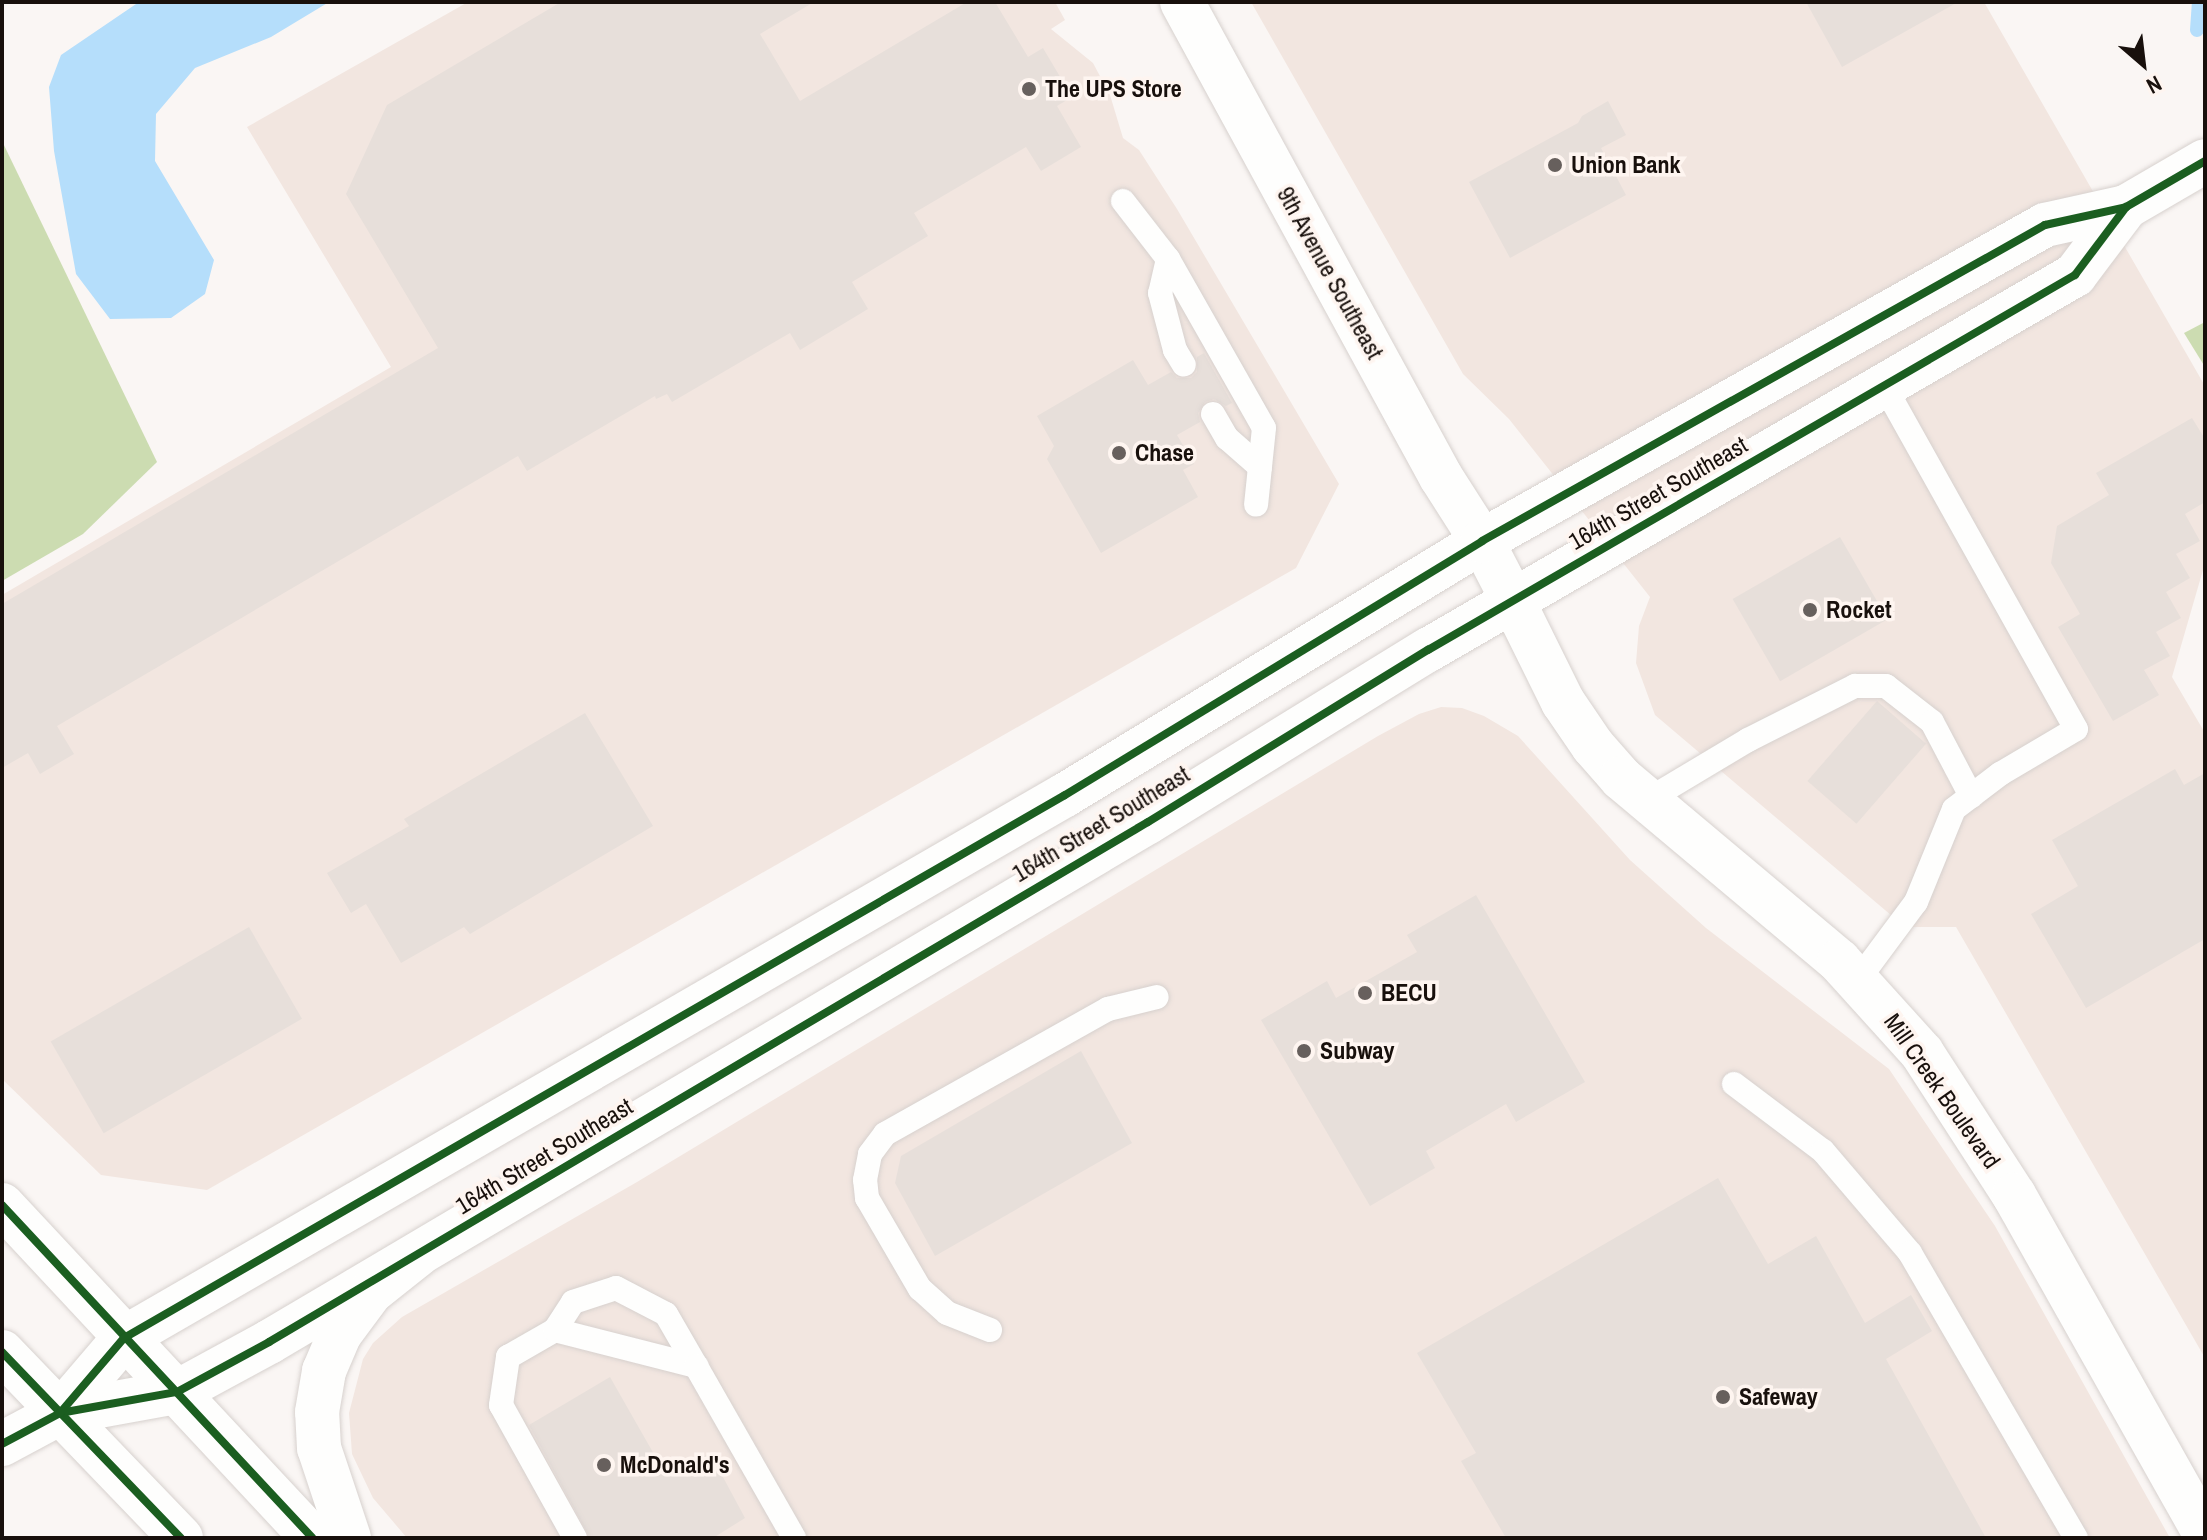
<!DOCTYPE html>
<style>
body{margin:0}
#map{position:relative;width:2207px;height:1540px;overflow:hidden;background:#faf6f4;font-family:"Archivo Narrow",sans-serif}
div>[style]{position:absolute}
.built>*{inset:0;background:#f2e6e0}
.forest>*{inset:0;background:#ccdcb1}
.water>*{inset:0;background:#b5defb}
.stream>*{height:14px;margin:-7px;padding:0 7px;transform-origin:7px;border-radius:7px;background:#b5defb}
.building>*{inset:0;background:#e7dfda;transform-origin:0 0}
.roads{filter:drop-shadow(0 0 2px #d7d1ce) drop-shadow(0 0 2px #d7d1ce)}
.service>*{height:24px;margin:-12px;padding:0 12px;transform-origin:12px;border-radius:12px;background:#fefefd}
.minor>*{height:44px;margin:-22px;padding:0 22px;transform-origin:22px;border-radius:22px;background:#fefefd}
.tertiary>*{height:44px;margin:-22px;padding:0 22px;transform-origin:22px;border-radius:22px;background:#fefefd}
.secondary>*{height:44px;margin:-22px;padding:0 22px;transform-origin:22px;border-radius:22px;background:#fefefd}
.primary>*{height:44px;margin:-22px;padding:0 22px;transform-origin:22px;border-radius:22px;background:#fefefd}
.cycleway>*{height:8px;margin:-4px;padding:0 4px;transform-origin:4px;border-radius:4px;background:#1b5e20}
.dots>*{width:22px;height:22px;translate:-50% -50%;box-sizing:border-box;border:4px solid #fef5f0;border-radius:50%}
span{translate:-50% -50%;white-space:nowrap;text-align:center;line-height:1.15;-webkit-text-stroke:7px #fef5f0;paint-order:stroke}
.poi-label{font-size:24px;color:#18100c;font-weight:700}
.left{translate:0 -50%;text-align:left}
.street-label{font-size:24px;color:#18100c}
.frame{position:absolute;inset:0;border:4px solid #18100c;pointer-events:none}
.north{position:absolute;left:2103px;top:24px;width:80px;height:80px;-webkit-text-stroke:6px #fef5f0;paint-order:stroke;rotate:152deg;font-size:22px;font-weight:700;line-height:32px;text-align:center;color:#18100c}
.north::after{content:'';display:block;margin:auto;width:28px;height:36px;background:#18100c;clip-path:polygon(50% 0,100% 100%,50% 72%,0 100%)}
</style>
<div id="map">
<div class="built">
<i style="clip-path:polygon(468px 2px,1055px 2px,1065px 20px,1051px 29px,1093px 63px,1110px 95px,1123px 138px,1139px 150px,1177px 209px,1339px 484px,1296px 568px,207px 1190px,101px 1175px,2px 1079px,2px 595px,391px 367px,247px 127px)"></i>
<i style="clip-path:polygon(1251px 2px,1984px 2px,2205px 386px,2205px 563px,2172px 677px,2205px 733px,2205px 1358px,1956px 927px,1905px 927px,1655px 715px,1636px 663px,1639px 626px,1650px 597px,1509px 419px,1463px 374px)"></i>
<i style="clip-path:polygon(1441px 707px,1462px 708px,1484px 716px,1518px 736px,1630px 860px,1706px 928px,1889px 1069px,1995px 1226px,2170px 1538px,407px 1538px,373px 1498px,352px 1454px,349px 1413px,363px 1359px,373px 1343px,402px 1317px,637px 1182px,1378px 736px,1419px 714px)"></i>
</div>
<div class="forest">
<i style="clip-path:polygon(2px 141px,157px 462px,83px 534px,2px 581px)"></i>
<i style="clip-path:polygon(2205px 322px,2205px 367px,2184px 333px)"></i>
</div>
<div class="water">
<i style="clip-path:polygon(139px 2px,329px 2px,271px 37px,195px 68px,156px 114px,155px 161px,214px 260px,205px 294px,171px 318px,110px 319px,76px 274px,54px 151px,49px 87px,61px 55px)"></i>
</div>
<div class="stream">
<i style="left:2197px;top:30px;width:28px;rotate:-86deg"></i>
</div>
<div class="building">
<i style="clip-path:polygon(561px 2px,814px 2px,760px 34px,800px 101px,967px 2px,995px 2px,1028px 57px,1043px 48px,1072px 97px,1057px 106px,1081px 147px,1041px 171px,1026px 147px,914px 213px,928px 236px,852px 282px,868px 309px,800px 350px,790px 333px,672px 402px,667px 394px,656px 399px,655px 396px,527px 471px,518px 456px,57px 726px,74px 754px,40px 774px,28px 753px,2px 768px,2px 604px,438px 348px,346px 194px,387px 105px)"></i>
<i style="clip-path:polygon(1806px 2px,1958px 2px,1842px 67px)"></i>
<i style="clip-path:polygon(1608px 101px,1626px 135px,1601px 148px,1626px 195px,1510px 258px,1469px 182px,1578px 123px,1582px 116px)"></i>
<i style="clip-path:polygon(1204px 353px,1232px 403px,1226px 406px,1214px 399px,1205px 402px,1198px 413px,1200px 422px,1177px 435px,1194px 464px,1183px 470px,1198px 497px,1101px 553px,1047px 459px,1054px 446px,1037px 416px,1133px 360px,1148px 385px,1171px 372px,1177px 378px,1191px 378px,1197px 372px,1197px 357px)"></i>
<i style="clip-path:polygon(2192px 418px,2205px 439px,2205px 502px,2185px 514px,2200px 541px,2176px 554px,2190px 578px,2166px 592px,2181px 618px,2156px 632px,2170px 656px,2144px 670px,2159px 695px,2113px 721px,2058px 627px,2080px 614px,2051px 563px,2057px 526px,2109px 495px,2096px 473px)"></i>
<i style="left:1840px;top:537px;width:95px;height:124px;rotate:60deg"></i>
<i style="left:1877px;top:701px;width:65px;height:106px;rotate:41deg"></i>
<i style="clip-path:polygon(585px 713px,653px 826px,470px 934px,464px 927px,401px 963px,366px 904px,351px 913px,327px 873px,409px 826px,404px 819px)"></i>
<i style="clip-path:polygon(2175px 769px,2184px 785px,2205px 773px,2205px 939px,2086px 1008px,2031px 914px,2078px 886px,2052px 840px)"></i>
<i style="clip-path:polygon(1476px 895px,1585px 1082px,1516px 1122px,1506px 1104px,1426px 1151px,1435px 1168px,1370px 1206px,1261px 1020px,1327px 981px,1336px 998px,1417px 952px,1407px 935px)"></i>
<i style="left:249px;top:927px;width:106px;height:229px;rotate:60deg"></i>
<i style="clip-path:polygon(1081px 1051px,1132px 1143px,935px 1256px,895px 1183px,901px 1156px)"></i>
<i style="clip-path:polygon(1718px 1178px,1768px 1264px,1816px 1236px,1865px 1323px,1911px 1295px,1932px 1331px,1886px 1359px,1986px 1538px,1506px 1538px,1461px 1461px,1476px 1453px,1417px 1353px)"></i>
<i style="clip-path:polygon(610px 1377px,667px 1477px,710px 1453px,745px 1518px,713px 1538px,590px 1538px,529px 1425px)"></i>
</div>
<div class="roads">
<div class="service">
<i style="left:1123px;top:201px;width:73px;rotate:52.2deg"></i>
<i style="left:1168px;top:259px;width:194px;rotate:60.4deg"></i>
<i style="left:1264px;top:428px;width:77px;rotate:95.9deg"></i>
<i style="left:1168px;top:259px;width:35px;rotate:103deg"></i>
<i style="left:1160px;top:293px;width:59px;rotate:75.3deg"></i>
<i style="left:1175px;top:350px;width:17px;rotate:59deg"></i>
<i style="left:1213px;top:414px;width:28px;rotate:60deg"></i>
<i style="left:1227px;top:438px;width:44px;rotate:41.3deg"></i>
<i style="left:1646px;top:801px;width:119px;rotate:-30.9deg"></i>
<i style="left:1748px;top:740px;width:120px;rotate:-26.8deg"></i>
<i style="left:1855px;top:686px;width:31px"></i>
<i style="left:1886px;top:686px;width:58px;rotate:38deg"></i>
<i style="left:1932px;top:722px;width:84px;rotate:62.2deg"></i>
<i style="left:1858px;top:980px;width:97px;rotate:-53.4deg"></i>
<i style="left:1916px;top:902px;width:100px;rotate:-67.8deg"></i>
<i style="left:1954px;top:809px;width:58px;rotate:-37.3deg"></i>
<i style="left:2000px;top:774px;width:88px;rotate:-30.6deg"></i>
<i style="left:2076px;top:729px;width:394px;rotate:-119.2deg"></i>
<i style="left:1734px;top:1084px;width:111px;rotate:37deg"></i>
<i style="left:1823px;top:1151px;width:134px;rotate:49.5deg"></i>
<i style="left:1910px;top:1253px;width:330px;rotate:59.8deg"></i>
<i style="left:555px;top:1330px;width:33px;rotate:-57deg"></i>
<i style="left:573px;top:1302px;width:45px;rotate:-18deg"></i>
<i style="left:616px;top:1288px;width:56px;rotate:27.5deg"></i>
<i style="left:666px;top:1314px;width:60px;rotate:60deg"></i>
<i style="left:990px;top:1330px;width:46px;rotate:-158.4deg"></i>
<i style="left:947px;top:1313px;width:36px;rotate:-138deg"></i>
<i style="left:920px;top:1289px;width:105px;rotate:-120.2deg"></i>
<i style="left:867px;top:1198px;width:18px;rotate:-96deg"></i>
<i style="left:865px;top:1180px;width:26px;rotate:-79deg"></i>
<i style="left:870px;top:1154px;width:25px;rotate:-53deg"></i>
<i style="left:885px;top:1134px;width:256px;rotate:-29.3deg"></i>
<i style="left:1108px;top:1009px;width:50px;rotate:-13.8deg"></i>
<i style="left:575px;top:1538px;width:152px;rotate:-119.1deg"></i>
<i style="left:501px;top:1405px;width:49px;rotate:-81.7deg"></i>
<i style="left:508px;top:1357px;width:54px;rotate:-29.9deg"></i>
<i style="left:555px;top:1330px;width:146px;rotate:14.3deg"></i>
<i style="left:696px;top:1366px;width:198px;rotate:60.3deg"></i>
</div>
<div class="minor">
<i style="left:1182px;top:2px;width:541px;rotate:61.4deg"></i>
<i style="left:1441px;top:477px;width:76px;rotate:57.4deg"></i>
<i style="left:1482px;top:541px;width:68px;rotate:62.7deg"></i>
</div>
<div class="tertiary">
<i style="left:1513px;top:601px;width:113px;rotate:63.7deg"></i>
<i style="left:1563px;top:702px;width:53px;rotate:55.7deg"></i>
<i style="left:1593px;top:746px;width:43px;rotate:48.8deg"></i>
<i style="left:1621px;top:778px;width:285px;rotate:40deg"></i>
<i style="left:1839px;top:961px;width:124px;rotate:47.9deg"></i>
<i style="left:1922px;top:1053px;width:169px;rotate:57.1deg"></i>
<i style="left:2014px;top:1195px;width:389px;rotate:60.6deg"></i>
</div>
<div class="secondary">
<i style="left:60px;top:1413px;width:119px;rotate:-10.2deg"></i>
<i style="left:177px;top:1392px;width:105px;rotate:-28.5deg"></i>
<i style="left:269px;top:1342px;width:1021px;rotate:-30.61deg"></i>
<i style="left:1148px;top:822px;width:329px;rotate:-31.6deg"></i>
<i style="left:1428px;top:650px;width:748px;rotate:-30.1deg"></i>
<i style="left:2075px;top:275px;width:85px;rotate:-53.1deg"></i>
<i style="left:2px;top:1444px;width:66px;rotate:-28.1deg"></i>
<i style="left:60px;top:1413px;width:99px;rotate:-49.5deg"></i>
<i style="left:124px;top:1338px;width:1086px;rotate:-29.99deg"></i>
<i style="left:1065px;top:795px;width:488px;rotate:-31.3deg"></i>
<i style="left:1482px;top:541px;width:646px;rotate:-29.3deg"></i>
<i style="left:2045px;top:225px;width:83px;rotate:-12.5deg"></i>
<i style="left:2126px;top:207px;width:91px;rotate:-30.2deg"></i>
</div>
<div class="primary">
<i style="left:2px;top:1205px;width:455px;rotate:47deg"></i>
<i style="left:2px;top:1352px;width:258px;rotate:46.1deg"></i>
<i style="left:349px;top:1538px;width:95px;rotate:-108.4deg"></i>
<i style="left:319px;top:1448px;width:36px;rotate:-93deg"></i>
<i style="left:317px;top:1412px;width:42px;rotate:-80.3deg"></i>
<i style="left:324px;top:1371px;width:39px;rotate:-67deg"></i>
<i style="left:339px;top:1335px;width:54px;rotate:-53.3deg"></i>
<i style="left:371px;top:1292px;width:61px;rotate:-38.4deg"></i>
</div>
</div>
<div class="cycleway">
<i style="left:2px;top:1205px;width:455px;rotate:47deg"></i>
<i style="left:2px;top:1352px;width:258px;rotate:46.1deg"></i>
<i style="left:60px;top:1413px;width:119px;rotate:-10.2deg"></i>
<i style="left:177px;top:1392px;width:105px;rotate:-28.5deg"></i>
<i style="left:269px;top:1342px;width:1021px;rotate:-30.61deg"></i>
<i style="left:1148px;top:822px;width:329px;rotate:-31.6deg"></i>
<i style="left:1428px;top:650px;width:748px;rotate:-30.1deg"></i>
<i style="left:2075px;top:275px;width:85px;rotate:-53.1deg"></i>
<i style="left:2px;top:1444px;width:66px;rotate:-28.1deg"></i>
<i style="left:60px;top:1413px;width:99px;rotate:-49.5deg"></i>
<i style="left:124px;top:1338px;width:1086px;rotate:-29.99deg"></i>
<i style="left:1065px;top:795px;width:488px;rotate:-31.3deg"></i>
<i style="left:1482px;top:541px;width:646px;rotate:-29.3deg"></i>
<i style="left:2045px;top:225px;width:83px;rotate:-12.5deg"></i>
<i style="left:2126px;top:207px;width:91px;rotate:-30.2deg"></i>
</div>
<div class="dots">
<i style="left:1029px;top:89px;background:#67605d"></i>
<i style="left:1555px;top:165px;background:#67605d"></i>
<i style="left:1119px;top:453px;background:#67605d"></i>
<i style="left:1810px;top:610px;background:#67605d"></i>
<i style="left:1365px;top:993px;background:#67605d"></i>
<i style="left:1304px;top:1051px;background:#67605d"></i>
<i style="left:1723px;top:1397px;background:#67605d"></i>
<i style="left:604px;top:1465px;background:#67605d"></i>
</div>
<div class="poi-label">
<span class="left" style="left:1045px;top:89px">The UPS Store</span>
<span class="left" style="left:1571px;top:165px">Union Bank</span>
<span class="left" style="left:1135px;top:453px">Chase</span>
<span class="left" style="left:1826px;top:610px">Rocket</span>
<span class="left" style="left:1381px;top:993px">BECU</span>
<span class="left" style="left:1320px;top:1051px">Subway</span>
<span class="left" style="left:1739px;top:1397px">Safeway</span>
<span class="left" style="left:620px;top:1465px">McDonald's</span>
</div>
<div class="street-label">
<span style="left:1330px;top:273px;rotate:61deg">9th Avenue Southeast</span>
<span style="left:1658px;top:493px;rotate:-30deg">164th Street Southeast</span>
<span style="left:1101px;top:824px;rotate:-31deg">164th Street Southeast</span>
<span style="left:1942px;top:1091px;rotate:55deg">Mill Creek Boulevard</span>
<span style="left:544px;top:1156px;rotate:-31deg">164th Street Southeast</span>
</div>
<div class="frame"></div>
<div class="north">N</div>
</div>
